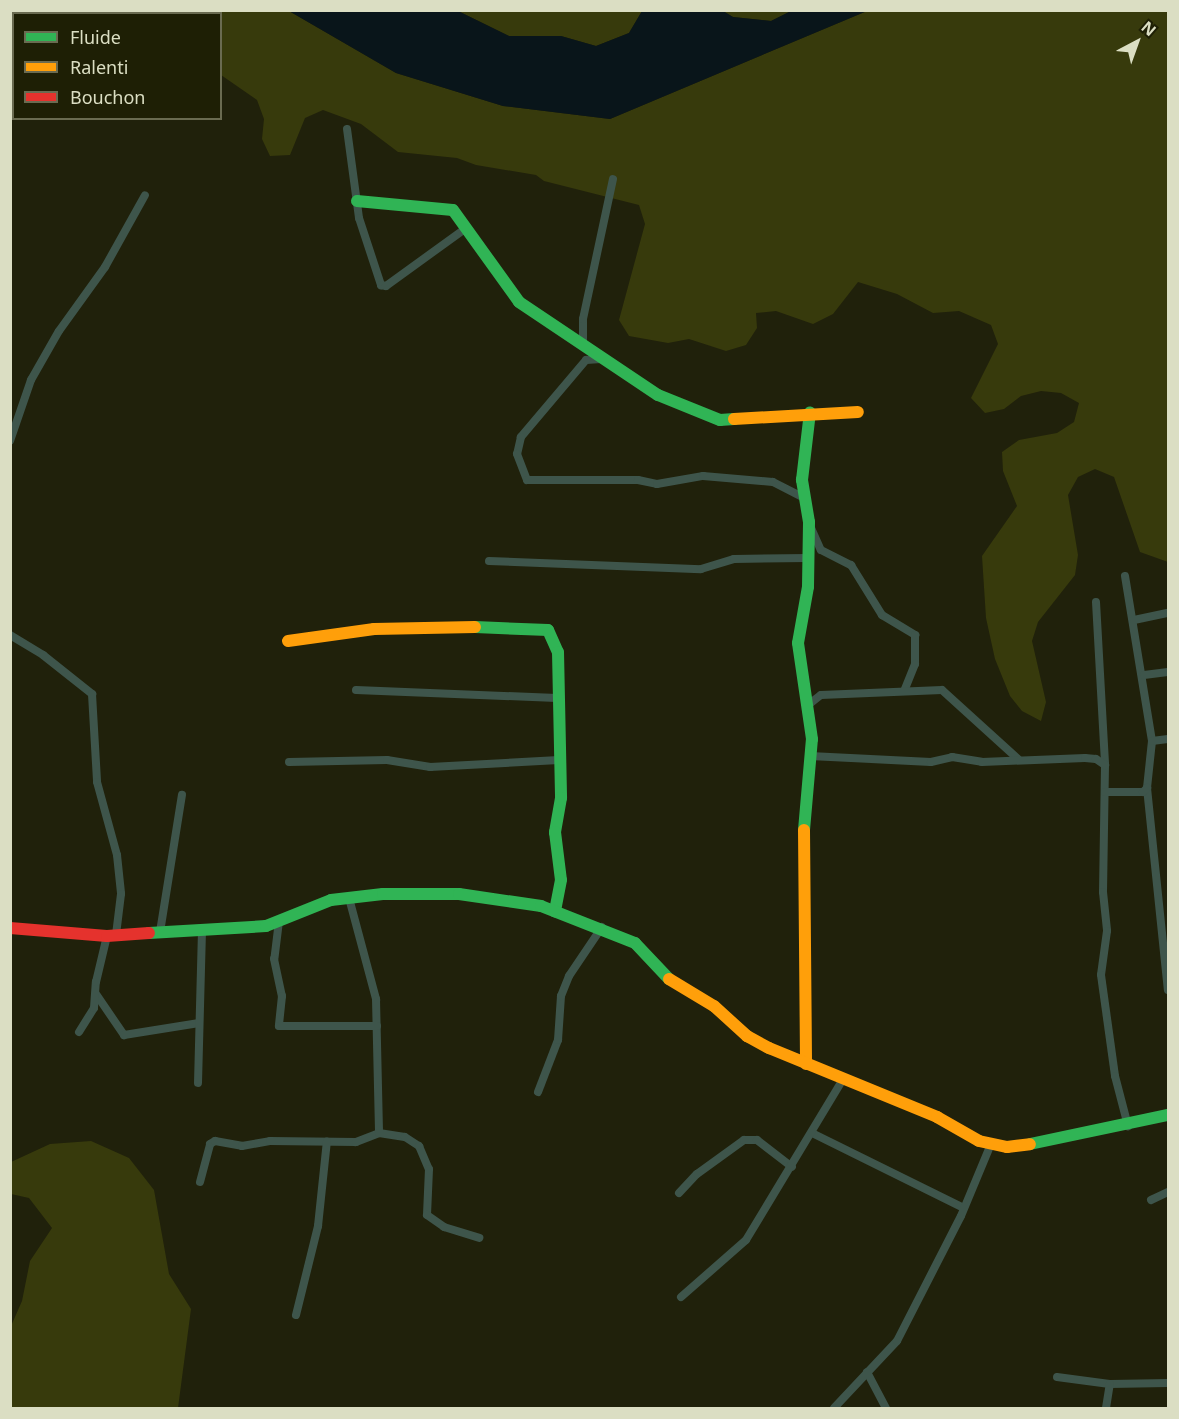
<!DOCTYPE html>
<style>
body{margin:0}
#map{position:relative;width:1179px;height:1419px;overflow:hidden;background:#20210b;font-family:"Noto Sans",sans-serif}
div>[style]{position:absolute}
.green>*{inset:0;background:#373a0c}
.water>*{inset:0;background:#09151a}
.street>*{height:8px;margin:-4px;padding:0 4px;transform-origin:4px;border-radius:4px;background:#3e554b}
.fast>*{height:12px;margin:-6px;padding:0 6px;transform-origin:6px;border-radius:6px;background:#30b455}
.slow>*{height:12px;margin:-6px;padding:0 6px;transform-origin:6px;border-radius:6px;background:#ff9f0a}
.jam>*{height:12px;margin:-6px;padding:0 6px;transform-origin:6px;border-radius:6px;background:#e5322d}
span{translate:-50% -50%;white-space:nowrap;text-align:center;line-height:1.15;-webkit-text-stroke:4.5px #1e1f05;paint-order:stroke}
.frame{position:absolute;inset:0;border:12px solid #dbdec3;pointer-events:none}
.legend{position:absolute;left:12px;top:12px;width:210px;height:108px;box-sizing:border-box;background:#1e1f05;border:2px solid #6a6b51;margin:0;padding:8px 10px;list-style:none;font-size:18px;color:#dbdec3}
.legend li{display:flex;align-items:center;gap:12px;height:30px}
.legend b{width:30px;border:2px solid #6a6b51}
.north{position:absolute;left:1107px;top:12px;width:60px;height:60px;-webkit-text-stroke:4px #1e1f05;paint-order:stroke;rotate:41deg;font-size:16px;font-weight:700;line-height:24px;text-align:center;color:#dbdec3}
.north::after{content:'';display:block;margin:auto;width:21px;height:27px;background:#dbdec3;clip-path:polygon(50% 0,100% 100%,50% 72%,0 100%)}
</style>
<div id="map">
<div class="green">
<i style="clip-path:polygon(40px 11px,289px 11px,396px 73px,503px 106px,610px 119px,867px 11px,1168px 11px,1168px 562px,1140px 552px,1114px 477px,1095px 469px,1078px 477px,1068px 495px,1078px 555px,1075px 575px,1038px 622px,1032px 641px,1046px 702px,1041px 721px,1022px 711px,1010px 696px,995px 659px,986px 618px,982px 556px,1017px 506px,1003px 471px,1002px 452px,1019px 440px,1057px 433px,1074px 422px,1079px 403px,1061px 393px,1041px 391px,1021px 396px,1004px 409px,985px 413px,971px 398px,998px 344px,991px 325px,959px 311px,933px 313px,897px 294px,858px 282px,833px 314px,813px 324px,776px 311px,756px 313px,757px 328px,746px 345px,726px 351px,689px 339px,668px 343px,629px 336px,619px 320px,645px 224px,639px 205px,544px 181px,536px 175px,476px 165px,457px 158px,398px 152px,361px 124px,323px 110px,305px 118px,290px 155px,270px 156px,262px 139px,264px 119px,257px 100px,221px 75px,220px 14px)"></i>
<i style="clip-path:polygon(458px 11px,642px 10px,642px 11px,629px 33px,596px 46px,561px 36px,509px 36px)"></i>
<i style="clip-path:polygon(723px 11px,791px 11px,771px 21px,733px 17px)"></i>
<i style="clip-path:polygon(91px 1141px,129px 1158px,154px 1190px,169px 1274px,191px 1309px,178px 1408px,11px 1408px,11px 1326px,22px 1301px,30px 1261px,52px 1228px,29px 1198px,11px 1194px,11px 1162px,50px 1144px)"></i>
</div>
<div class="water">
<i style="clip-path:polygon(289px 11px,458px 11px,509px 36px,561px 36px,596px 46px,629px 33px,642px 11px,723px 11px,733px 17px,771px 21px,791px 11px,867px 11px,610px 119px,503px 106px,396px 73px)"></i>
</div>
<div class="street">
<i style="left:347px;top:129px;width:90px;rotate:82.3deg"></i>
<i style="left:359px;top:218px;width:71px;rotate:71.8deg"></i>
<i style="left:381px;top:285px;width:5px;rotate:11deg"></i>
<i style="left:386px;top:286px;width:99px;rotate:-35.9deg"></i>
<i style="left:583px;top:346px;width:27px;rotate:-90deg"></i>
<i style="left:583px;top:319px;width:143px;rotate:-77.9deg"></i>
<i style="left:601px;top:359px;width:15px;rotate:176deg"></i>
<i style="left:586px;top:360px;width:101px;rotate:130.2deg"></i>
<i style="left:521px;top:437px;width:17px;rotate:103deg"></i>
<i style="left:517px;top:454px;width:28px;rotate:69deg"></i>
<i style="left:527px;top:480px;width:111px"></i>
<i style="left:638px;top:480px;width:19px;rotate:12deg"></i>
<i style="left:657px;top:484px;width:47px;rotate:-9.9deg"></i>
<i style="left:703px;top:476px;width:70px;rotate:4.9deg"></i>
<i style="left:773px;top:482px;width:36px;rotate:27deg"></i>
<i style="left:10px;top:441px;width:65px;rotate:-71deg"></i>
<i style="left:31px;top:380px;width:56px;rotate:-60.3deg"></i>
<i style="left:59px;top:331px;width:79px;rotate:-54.3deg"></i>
<i style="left:105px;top:267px;width:82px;rotate:-60.9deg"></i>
<i style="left:811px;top:528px;width:24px;rotate:66deg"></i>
<i style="left:821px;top:550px;width:34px;rotate:27deg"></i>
<i style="left:851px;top:565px;width:59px;rotate:58.2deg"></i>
<i style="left:882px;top:615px;width:39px;rotate:31deg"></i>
<i style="left:915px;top:635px;width:29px;rotate:90deg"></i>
<i style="left:915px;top:664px;width:29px;rotate:112deg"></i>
<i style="left:489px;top:561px;width:212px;rotate:2.2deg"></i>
<i style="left:701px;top:569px;width:34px;rotate:-17deg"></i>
<i style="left:734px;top:559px;width:74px;rotate:-0.8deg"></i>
<i style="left:1125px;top:576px;width:167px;rotate:80.7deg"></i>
<i style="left:1152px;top:741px;width:47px;rotate:96.1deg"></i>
<i style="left:1147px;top:788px;width:203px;rotate:84.1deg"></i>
<i style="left:1096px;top:602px;width:163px;rotate:86.8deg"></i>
<i style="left:1105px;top:765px;width:127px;rotate:90.9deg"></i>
<i style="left:1103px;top:892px;width:39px;rotate:84deg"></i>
<i style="left:1107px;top:931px;width:44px;rotate:97.8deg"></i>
<i style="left:1101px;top:975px;width:102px;rotate:82.1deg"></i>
<i style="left:1115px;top:1076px;width:52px;rotate:75.4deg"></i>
<i style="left:1134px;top:620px;width:35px;rotate:-12deg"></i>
<i style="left:10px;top:635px;width:39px;rotate:31deg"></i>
<i style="left:43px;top:655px;width:63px;rotate:38.5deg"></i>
<i style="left:92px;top:694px;width:88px;rotate:86.7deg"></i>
<i style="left:97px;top:782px;width:76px;rotate:74.7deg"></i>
<i style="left:117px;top:855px;width:39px;rotate:84deg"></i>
<i style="left:121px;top:894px;width:41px;rotate:97deg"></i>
<i style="left:1144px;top:675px;width:24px;rotate:-7deg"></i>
<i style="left:356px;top:690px;width:201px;rotate:2.3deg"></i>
<i style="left:808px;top:705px;width:16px;rotate:-38deg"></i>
<i style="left:821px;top:695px;width:121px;rotate:-2.4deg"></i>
<i style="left:942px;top:690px;width:103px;rotate:42.2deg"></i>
<i style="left:1152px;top:741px;width:16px;rotate:-7deg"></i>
<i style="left:810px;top:756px;width:121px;rotate:2.8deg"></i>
<i style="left:931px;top:762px;width:22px;rotate:-13deg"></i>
<i style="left:952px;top:757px;width:30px;rotate:9deg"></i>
<i style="left:982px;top:762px;width:103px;rotate:-2.2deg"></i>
<i style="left:1085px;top:758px;width:11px;rotate:5deg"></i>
<i style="left:1096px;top:759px;width:11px;rotate:34deg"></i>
<i style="left:289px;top:762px;width:98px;rotate:-1.2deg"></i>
<i style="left:387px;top:760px;width:44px;rotate:9.2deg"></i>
<i style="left:430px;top:767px;width:129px;rotate:-3.1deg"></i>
<i style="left:1105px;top:792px;width:38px"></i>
<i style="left:1143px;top:792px;width:6px;rotate:-45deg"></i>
<i style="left:349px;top:898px;width:105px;rotate:75deg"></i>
<i style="left:376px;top:999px;width:134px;rotate:88.7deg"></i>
<i style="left:279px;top:921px;width:38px;rotate:97deg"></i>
<i style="left:274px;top:959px;width:38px;rotate:78deg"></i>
<i style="left:282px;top:996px;width:30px;rotate:96deg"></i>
<i style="left:279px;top:1026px;width:98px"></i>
<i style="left:160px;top:932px;width:139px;rotate:-80.9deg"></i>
<i style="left:96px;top:994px;width:50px;rotate:55.7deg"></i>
<i style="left:124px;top:1035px;width:76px;rotate:-9.1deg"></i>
<i style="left:79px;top:1032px;width:28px;rotate:-58deg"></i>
<i style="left:94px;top:1008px;width:26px;rotate:-86deg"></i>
<i style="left:96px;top:982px;width:47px;rotate:-76.6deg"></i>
<i style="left:198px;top:1083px;width:154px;rotate:-88.5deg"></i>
<i style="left:538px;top:1092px;width:56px;rotate:-69deg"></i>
<i style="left:558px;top:1040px;width:44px;rotate:-86.1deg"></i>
<i style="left:561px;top:996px;width:22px;rotate:-68deg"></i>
<i style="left:569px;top:976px;width:59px;rotate:-56deg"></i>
<i style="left:812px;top:1133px;width:169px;rotate:26.3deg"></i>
<i style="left:200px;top:1182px;width:39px;rotate:-75deg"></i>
<i style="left:210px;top:1144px;width:6px;rotate:-31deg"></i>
<i style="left:215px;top:1141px;width:27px;rotate:10deg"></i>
<i style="left:242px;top:1146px;width:28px;rotate:-10deg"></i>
<i style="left:270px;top:1141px;width:86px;rotate:0.7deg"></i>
<i style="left:356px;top:1142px;width:25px;rotate:-21deg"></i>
<i style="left:379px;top:1133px;width:26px;rotate:9deg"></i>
<i style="left:405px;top:1137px;width:17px;rotate:33deg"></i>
<i style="left:419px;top:1146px;width:25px;rotate:67deg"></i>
<i style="left:429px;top:1169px;width:46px;rotate:92.5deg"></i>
<i style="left:427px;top:1215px;width:21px;rotate:35deg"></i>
<i style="left:444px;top:1227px;width:37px;rotate:17deg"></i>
<i style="left:679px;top:1193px;width:26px;rotate:-47deg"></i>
<i style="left:697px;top:1174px;width:58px;rotate:-35.9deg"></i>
<i style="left:744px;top:1140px;width:13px"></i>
<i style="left:757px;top:1140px;width:44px;rotate:37.6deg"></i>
<i style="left:1151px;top:1200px;width:19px;rotate:-25deg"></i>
<i style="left:681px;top:1297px;width:86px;rotate:-41.2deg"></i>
<i style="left:746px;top:1240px;width:188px;rotate:-58.9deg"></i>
<i style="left:296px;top:1315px;width:92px;rotate:-76.1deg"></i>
<i style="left:318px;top:1226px;width:85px;rotate:-84deg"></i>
<i style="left:867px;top:1372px;width:41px;rotate:62.2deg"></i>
<i style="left:1057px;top:1377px;width:53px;rotate:7.5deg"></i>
<i style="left:1110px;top:1384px;width:58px;rotate:-1deg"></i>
<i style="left:834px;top:1408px;width:92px;rotate:-46.8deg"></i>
<i style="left:897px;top:1341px;width:140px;rotate:-62.9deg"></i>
<i style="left:961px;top:1216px;width:78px;rotate:-67.4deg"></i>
<i style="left:1106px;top:1408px;width:24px;rotate:-81deg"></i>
</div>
<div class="fast">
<i style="left:357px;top:201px;width:96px;rotate:5.4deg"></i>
<i style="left:453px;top:210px;width:113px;rotate:54.3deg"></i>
<i style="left:519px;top:302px;width:167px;rotate:33.8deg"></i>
<i style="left:658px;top:395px;width:67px;rotate:22deg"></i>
<i style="left:720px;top:420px;width:14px;rotate:-4deg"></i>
<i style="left:475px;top:627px;width:73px;rotate:2.4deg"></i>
<i style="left:548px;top:630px;width:24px;rotate:66deg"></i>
<i style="left:558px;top:652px;width:146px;rotate:88.8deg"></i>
<i style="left:561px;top:798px;width:35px;rotate:100deg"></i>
<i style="left:555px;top:832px;width:48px;rotate:82.9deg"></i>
<i style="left:561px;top:880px;width:32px;rotate:101deg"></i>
<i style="left:804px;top:830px;width:91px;rotate:-85deg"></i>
<i style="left:812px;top:739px;width:97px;rotate:-98.3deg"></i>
<i style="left:798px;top:643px;width:57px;rotate:-79.9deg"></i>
<i style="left:808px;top:587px;width:65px;rotate:-89.1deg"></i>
<i style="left:809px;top:522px;width:43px;rotate:-99.5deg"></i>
<i style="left:802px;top:480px;width:68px;rotate:-83.3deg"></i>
<i style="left:149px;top:933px;width:117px;rotate:-3.4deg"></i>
<i style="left:266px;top:926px;width:70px;rotate:-21.8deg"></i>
<i style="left:331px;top:900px;width:52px;rotate:-6.6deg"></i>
<i style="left:383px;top:894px;width:76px"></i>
<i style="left:459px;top:894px;width:83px;rotate:8.3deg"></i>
<i style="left:541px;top:906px;width:101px;rotate:21.5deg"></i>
<i style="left:635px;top:943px;width:50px;rotate:46.6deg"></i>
<i style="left:1030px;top:1144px;width:141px;rotate:-11.9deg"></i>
</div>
<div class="slow">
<i style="left:734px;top:419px;width:124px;rotate:-3.2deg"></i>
<i style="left:288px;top:641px;width:87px;rotate:-7.9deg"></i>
<i style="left:374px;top:629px;width:101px;rotate:-1.1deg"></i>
<i style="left:804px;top:830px;width:234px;rotate:89.5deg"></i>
<i style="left:669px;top:979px;width:52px;rotate:31deg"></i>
<i style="left:714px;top:1006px;width:45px;rotate:42.3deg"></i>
<i style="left:747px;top:1036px;width:25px;rotate:29deg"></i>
<i style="left:769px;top:1048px;width:182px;rotate:22.3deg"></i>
<i style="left:937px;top:1117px;width:48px;rotate:29.7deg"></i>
<i style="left:979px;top:1141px;width:29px;rotate:12deg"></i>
<i style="left:1007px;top:1147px;width:23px;rotate:-7deg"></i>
</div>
<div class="jam">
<i style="left:10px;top:928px;width:97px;rotate:4.7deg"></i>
<i style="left:107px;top:936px;width:42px;rotate:-4.1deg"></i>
</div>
<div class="frame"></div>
<ul class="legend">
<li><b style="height:8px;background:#30b455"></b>Fluide</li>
<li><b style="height:8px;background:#ff9f0a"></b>Ralenti</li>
<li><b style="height:8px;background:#e5322d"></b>Bouchon</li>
</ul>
<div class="north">N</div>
</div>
